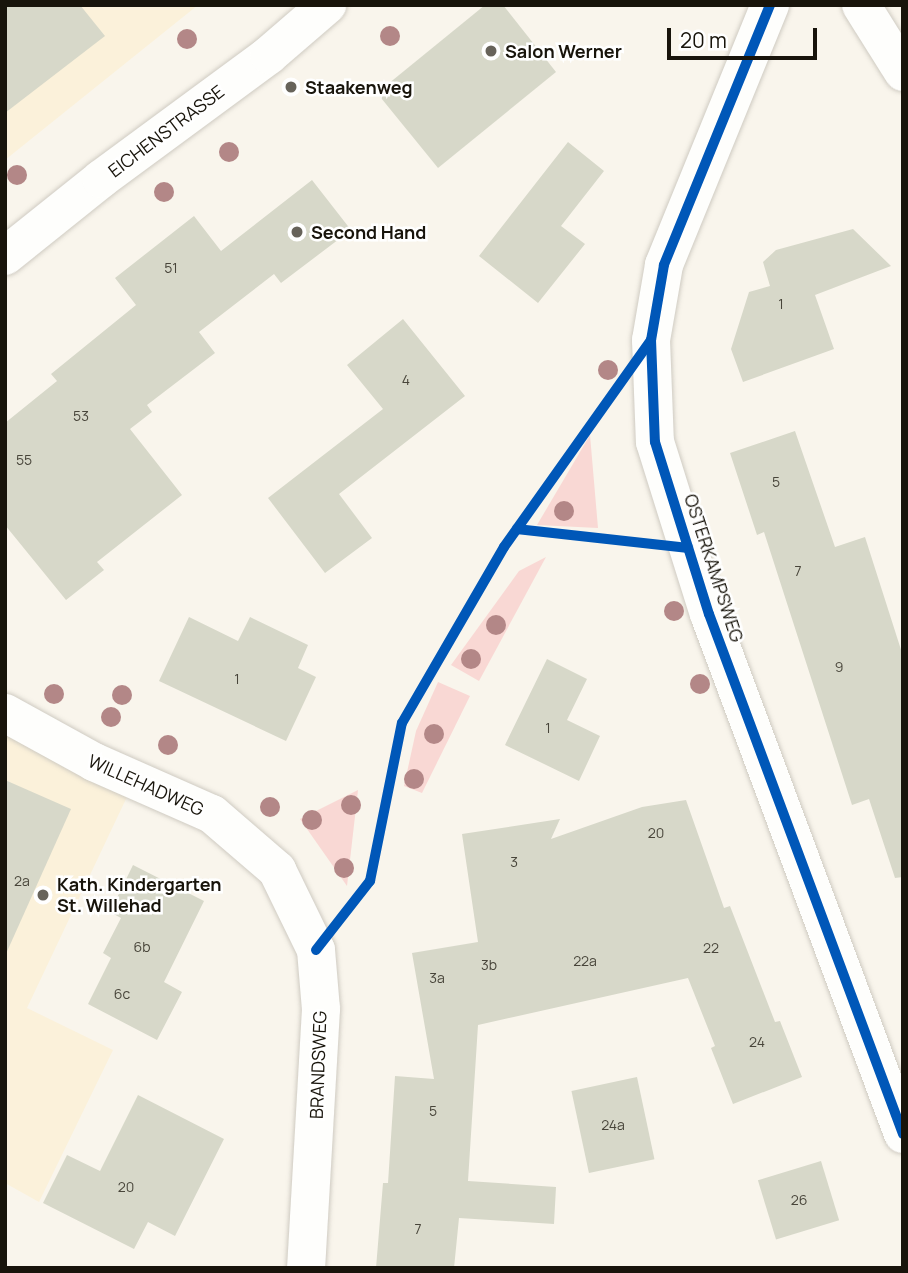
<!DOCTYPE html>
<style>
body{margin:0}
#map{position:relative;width:908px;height:1273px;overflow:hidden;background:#f9f5ec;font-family:Manrope,sans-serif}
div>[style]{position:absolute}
.built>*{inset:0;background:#fbf1da}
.green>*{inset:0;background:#f9d8d4}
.building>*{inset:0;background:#d7d8c9;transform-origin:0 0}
.roads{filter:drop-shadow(0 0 2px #cfcbc2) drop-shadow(0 0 2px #cfcbc2)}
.street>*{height:38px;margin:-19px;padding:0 19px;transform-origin:19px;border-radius:19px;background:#fefefc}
.secondary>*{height:38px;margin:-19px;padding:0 19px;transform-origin:19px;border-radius:19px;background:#fefefc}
.cycleway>*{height:10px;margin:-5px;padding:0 5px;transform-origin:5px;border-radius:5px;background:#0057b8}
.trees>*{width:20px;height:20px;margin:-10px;border-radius:50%;background:#b38787}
.dots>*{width:19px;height:19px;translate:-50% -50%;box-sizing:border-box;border:4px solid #fff;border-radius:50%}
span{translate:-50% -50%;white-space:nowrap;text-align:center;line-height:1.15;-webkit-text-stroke:5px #fff;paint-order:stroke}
.number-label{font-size:14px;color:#48453a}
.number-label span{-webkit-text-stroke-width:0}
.poi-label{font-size:18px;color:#18140b;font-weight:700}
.left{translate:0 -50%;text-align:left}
.street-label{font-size:18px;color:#18140b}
.frame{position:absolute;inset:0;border:7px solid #18140b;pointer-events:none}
.scale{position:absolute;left:667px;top:28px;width:150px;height:32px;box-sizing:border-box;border:4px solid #18140b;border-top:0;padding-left:9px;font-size:21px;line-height:24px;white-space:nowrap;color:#18140b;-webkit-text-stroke:5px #fff;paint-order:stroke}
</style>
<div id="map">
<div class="built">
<i style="clip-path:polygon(5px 5px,198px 5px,5px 160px)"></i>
<i style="clip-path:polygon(5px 713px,135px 780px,27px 1008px,113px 1050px,39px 1202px,5px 1183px)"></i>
</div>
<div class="green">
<i style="clip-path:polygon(590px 435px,598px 528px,537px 525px)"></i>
<i style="clip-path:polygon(546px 557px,479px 681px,451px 665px,519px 571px)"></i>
<i style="clip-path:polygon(438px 682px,470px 696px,422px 793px,404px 786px,416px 731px)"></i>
<i style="clip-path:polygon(358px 790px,347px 886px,300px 819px)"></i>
</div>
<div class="building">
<i style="clip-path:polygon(5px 5px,80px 5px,105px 36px,5px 113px)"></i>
<i style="clip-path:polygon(485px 5px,503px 5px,556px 72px,438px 168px,377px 93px)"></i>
<i style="clip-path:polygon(568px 142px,604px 171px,561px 226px,585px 244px,538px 303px,479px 256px)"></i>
<i style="clip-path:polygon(312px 180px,351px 230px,281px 283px,274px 274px,199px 332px,215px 353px,147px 405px,152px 412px,130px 429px,182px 495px,97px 562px,104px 570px,66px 600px,5px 525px,5px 423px,57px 381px,51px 374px,136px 305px,115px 278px,194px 216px,221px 251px)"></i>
<i style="clip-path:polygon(853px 229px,891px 266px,815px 295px,834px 349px,743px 382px,731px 349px,749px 292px,770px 286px,763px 262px,776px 250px)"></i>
<i style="clip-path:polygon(403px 319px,465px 396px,339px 494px,372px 538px,325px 573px,268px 498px,383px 409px,347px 365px)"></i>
<i style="clip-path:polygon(795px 431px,835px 547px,865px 537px,903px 656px,903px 877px,895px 878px,869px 799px,852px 805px,764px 532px,757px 535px,730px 453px)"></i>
<i style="clip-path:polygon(189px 617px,238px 641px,250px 617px,308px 645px,298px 668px,316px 677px,286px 741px,159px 681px)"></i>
<i style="clip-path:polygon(547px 659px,587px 679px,567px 720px,600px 736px,579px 781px,505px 745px)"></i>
<i style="clip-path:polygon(5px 780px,71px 809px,5px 956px)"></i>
<i style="clip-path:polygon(686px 800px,724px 908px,730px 906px,775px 1022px,780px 1021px,802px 1077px,733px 1104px,711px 1048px,715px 1046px,688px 978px,478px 1025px,468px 1181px,556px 1187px,554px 1224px,459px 1218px,454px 1268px,376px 1268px,383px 1183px,388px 1183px,395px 1076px,434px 1079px,412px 953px,478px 942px,462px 834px,560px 819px,551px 839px,642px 807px)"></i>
<i style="clip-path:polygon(133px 865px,204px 901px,164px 982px,182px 992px,157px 1040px,88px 1004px,111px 958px,103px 953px,121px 918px,110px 912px)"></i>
<i style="left:637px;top:1077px;width:84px;height:67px;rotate:78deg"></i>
<i style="clip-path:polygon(138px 1095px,224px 1139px,175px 1236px,148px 1222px,134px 1249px,43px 1203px,67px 1155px,100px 1171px)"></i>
<i style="left:821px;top:1161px;width:62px;height:66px;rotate:73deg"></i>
</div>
<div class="roads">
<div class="street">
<i style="left:770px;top:5px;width:281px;rotate:112.2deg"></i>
<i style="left:664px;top:265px;width:76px;rotate:99.8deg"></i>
<i style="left:651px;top:340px;width:102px;rotate:87.8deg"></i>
<i style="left:655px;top:442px;width:180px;rotate:72.6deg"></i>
<i style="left:709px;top:614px;width:555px;rotate:69.54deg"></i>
<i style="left:861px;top:5px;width:79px;rotate:57.9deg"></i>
<i style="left:5px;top:713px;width:102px;rotate:28.8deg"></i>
<i style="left:94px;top:762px;width:129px;rotate:23.8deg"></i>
<i style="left:212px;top:814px;width:86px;rotate:40.7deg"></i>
<i style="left:277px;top:870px;width:89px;rotate:64deg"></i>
<i style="left:316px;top:950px;width:59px;rotate:85.2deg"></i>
<i style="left:321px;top:1009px;width:259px;rotate:93.3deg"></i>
</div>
<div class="secondary">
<i style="left:5px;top:256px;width:123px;rotate:-38.7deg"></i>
<i style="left:101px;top:179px;width:209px;rotate:-36.4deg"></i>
<i style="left:269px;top:55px;width:77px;rotate:-40.8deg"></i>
</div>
</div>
<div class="cycleway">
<i style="left:770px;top:5px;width:281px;rotate:112.2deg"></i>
<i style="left:664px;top:265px;width:76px;rotate:99.8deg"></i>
<i style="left:651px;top:340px;width:102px;rotate:87.8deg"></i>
<i style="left:655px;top:442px;width:180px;rotate:72.6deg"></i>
<i style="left:709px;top:614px;width:555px;rotate:69.54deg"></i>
<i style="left:517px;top:529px;width:172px;rotate:6.3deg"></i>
<i style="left:316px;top:950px;width:88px;rotate:-52deg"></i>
<i style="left:370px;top:881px;width:161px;rotate:-78.6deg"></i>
<i style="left:402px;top:723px;width:203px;rotate:-59.9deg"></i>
<i style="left:504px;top:547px;width:254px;rotate:-54.6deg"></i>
</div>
<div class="trees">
<i style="left:390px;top:36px"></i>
<i style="left:187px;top:39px"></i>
<i style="left:229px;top:152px"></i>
<i style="left:17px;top:175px"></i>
<i style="left:164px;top:192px"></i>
<i style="left:608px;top:370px"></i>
<i style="left:564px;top:511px"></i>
<i style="left:674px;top:611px"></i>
<i style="left:496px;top:625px"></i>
<i style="left:471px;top:659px"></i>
<i style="left:700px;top:684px"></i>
<i style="left:54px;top:694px"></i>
<i style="left:122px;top:695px"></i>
<i style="left:111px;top:717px"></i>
<i style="left:434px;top:734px"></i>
<i style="left:168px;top:745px"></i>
<i style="left:414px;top:779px"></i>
<i style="left:351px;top:805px"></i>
<i style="left:270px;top:807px"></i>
<i style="left:312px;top:820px"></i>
<i style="left:344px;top:868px"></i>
</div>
<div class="dots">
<i style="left:491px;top:51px;background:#67635a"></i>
<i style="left:291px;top:87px;background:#67635a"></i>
<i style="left:297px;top:232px;background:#67635a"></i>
<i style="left:43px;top:895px;background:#67635a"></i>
</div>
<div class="number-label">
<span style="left:171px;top:268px">51</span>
<span style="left:781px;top:304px">1</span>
<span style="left:406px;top:380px">4</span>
<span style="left:81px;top:416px">53</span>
<span style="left:24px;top:460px">55</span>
<span style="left:776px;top:482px">5</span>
<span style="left:798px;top:571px">7</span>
<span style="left:839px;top:667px">9</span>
<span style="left:237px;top:679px">1</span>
<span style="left:548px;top:728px">1</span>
<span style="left:656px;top:833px">20</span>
<span style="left:514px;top:862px">3</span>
<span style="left:22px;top:881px">2a</span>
<span style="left:142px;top:947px">6b</span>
<span style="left:711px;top:948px">22</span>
<span style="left:585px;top:961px">22a</span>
<span style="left:489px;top:965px">3b</span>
<span style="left:437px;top:978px">3a</span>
<span style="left:122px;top:994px">6c</span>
<span style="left:757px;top:1042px">24</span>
<span style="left:433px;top:1111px">5</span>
<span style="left:613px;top:1125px">24a</span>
<span style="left:126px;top:1187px">20</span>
<span style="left:799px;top:1200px">26</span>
<span style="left:418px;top:1229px">7</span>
</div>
<div class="poi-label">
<span class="left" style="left:505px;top:51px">Salon Werner</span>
<span class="left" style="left:305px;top:87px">Staakenweg</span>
<span class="left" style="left:311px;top:232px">Second Hand</span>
<span class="left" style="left:57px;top:895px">Kath. Kindergarten<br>St. Willehad</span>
</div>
<div class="street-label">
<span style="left:166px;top:131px;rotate:-37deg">EICHENSTRASSE</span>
<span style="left:714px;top:568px;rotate:72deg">OSTERKAMPSWEG</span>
<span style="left:146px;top:785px;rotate:24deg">WILLEHADWEG</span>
<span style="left:318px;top:1065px;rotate:-88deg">BRANDSWEG</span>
</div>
<div class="frame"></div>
<div class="scale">20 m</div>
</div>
